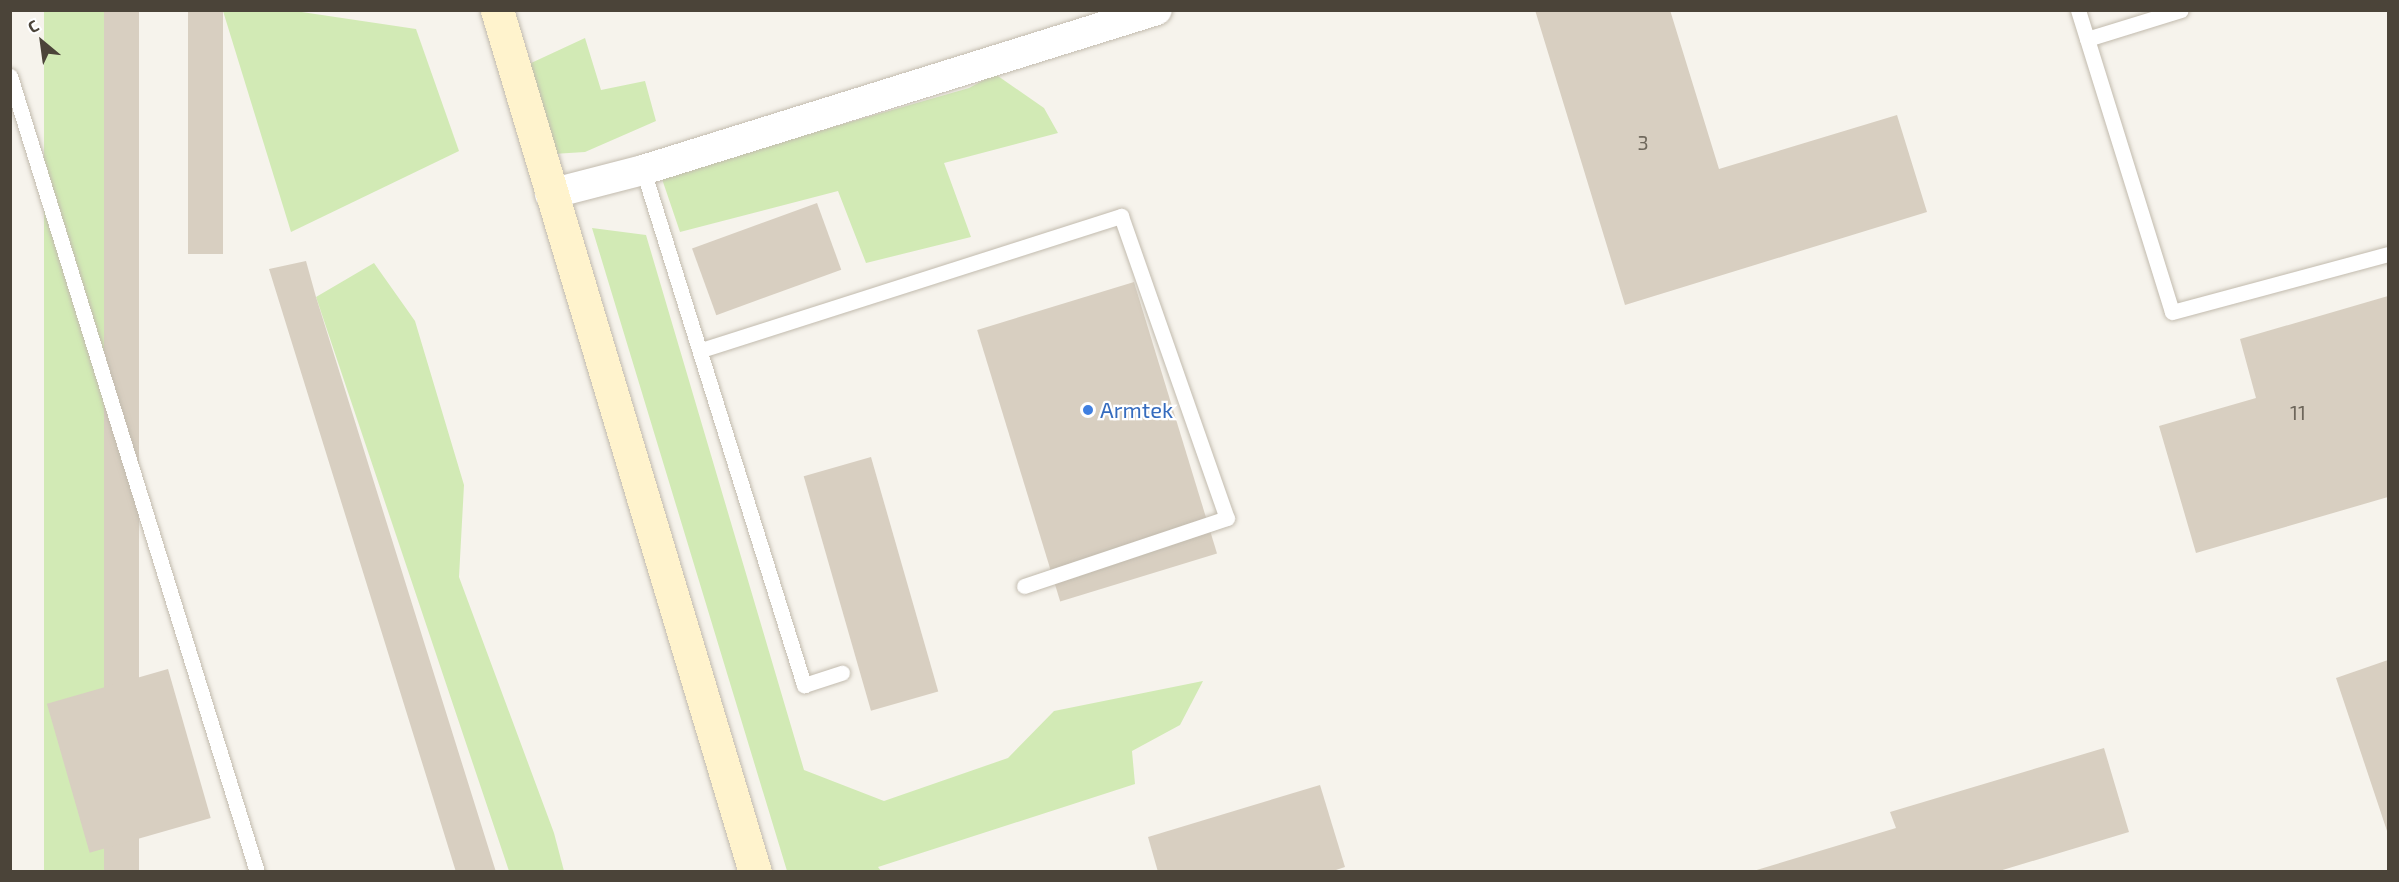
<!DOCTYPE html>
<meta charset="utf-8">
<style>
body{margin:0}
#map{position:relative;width:2399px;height:882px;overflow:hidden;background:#f6f3ec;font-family:"Exo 2",sans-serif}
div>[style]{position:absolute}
.green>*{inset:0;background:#d2eab5;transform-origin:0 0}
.building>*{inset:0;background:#d8cfc1;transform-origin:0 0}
.roads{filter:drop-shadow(0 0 2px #c2bbae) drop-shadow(0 0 2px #c2bbae)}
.lane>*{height:15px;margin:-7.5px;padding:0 7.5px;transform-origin:7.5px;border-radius:7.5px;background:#fff}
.street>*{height:30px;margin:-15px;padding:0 15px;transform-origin:15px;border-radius:15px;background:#fff}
.secondary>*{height:33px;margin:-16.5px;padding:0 16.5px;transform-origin:16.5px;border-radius:16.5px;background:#fff3cd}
.dots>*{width:16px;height:16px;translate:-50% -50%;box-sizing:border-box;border:3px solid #fff;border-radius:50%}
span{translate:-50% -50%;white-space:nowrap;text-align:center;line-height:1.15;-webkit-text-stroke:4.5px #fff;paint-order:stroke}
.number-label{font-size:20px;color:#6e675b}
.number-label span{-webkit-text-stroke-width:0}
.shop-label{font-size:22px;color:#366cbe}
.left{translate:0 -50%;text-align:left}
.frame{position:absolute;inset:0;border:12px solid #4b4439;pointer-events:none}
.north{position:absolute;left:12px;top:12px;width:60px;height:60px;-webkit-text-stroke:4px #fff;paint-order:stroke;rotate:331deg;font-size:16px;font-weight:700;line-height:24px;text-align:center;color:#4b4439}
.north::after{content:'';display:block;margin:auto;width:21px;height:27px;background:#4b4439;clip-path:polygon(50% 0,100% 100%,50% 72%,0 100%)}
</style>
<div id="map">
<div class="green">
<i style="left:44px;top:11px;width:60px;height:899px"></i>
<i style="clip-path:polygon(223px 11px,295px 11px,416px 29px,459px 151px,291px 232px)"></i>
<i style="clip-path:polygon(585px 38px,601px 90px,645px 81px,656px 121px,585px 152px,553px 154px,529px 64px)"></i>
<i style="clip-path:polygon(995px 74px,1044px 108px,1058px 133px,944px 163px,971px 237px,866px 263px,838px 191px,680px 232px,661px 176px,969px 88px)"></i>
<i style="clip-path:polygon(592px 228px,646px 235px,804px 770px,884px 801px,1008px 758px,1054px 711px,1203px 681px,1180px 725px,1132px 751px,1135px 784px,878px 867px,881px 871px,787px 871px)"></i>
<i style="clip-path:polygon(374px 263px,415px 321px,464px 485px,459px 577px,554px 833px,564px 871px,509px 871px,316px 297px)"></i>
</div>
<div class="building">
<i style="left:104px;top:10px;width:35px;height:903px"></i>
<i style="left:188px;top:10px;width:35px;height:244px"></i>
<i style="clip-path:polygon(1535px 10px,1670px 10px,1719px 169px,1897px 115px,1927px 212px,1625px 305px)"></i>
<i style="left:817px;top:203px;width:71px;height:133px;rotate:70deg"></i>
<i style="clip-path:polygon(306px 261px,316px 297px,496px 872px,456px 872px,269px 269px)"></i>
<i style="left:1134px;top:282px;width:284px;height:164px;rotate:73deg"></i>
<i style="clip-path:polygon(2388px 296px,2388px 497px,2196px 553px,2159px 426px,2256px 398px,2240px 339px)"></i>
<i style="left:871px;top:457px;width:244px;height:70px;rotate:74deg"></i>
<i style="clip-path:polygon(2388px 660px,2388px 834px,2336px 678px)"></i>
<i style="left:168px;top:669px;width:155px;height:126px;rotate:74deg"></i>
<i style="clip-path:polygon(2104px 748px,2129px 832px,1996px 872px,1750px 872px,1896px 828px,1890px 812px)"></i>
<i style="clip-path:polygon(1320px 785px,1345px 867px,1330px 872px,1158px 872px,1148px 837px)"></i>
</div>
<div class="roads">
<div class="lane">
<i style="left:2078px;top:10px;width:316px;rotate:72.7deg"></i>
<i style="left:2172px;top:312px;width:224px;rotate:-15deg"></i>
<i style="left:2087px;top:39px;width:98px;rotate:-17.1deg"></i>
<i style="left:10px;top:76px;width:833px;rotate:72.76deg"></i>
<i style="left:643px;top:170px;width:540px;rotate:72.64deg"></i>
<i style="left:804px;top:685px;width:40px;rotate:-18deg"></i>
<i style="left:701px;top:350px;width:441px;rotate:-17.7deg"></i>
<i style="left:1121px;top:216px;width:320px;rotate:70.7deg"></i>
<i style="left:1227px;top:518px;width:214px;rotate:161.5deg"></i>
</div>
<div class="street">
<i style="left:550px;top:194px;width:96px;rotate:-14.5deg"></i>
<i style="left:643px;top:170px;width:538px;rotate:-17.29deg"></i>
</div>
<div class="secondary">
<i style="left:497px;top:10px;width:900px;rotate:73.34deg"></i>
</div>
</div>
<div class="dots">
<i style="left:1088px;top:410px;background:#3f7fe0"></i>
</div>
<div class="number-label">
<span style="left:1643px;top:142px">3</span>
<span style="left:2298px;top:412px">11</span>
</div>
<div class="shop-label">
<span class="left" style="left:1100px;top:410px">Armtek</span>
</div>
<div class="frame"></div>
<div class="north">С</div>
</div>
